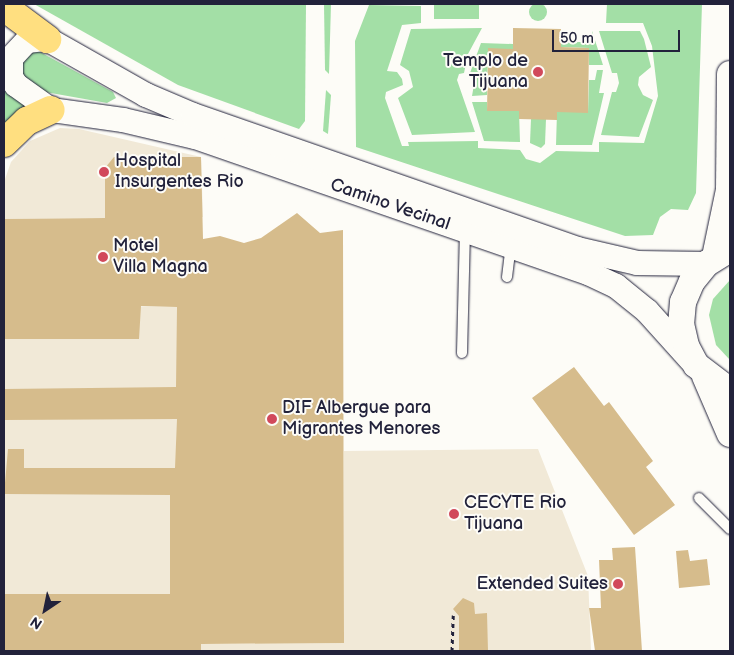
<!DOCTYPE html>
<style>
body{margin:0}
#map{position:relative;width:734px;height:655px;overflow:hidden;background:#fdfcf7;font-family:"Balsamiq Sans",sans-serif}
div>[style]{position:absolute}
.built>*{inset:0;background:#f1e9d7}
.green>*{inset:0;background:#a3dfa6;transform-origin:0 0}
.round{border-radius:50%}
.building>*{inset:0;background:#d6bc8c}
.path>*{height:3px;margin-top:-1.5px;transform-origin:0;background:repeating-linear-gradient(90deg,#22223b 0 4px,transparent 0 8px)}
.roads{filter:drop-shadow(0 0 1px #22223b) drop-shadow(0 0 1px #22223b)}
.service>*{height:10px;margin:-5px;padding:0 5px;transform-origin:5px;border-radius:5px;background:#fdfcf7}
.tertiary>*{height:24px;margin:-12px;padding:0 12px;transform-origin:12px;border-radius:12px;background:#fdfcf7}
.secondary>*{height:26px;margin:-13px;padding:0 13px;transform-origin:13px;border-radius:13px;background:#fdfcf7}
.primary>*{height:28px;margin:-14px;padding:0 14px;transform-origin:14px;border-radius:14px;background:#ffdf80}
.dots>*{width:14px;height:14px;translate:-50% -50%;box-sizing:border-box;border:2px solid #fdfcf7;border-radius:50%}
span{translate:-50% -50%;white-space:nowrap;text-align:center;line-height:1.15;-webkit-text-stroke:4px #fdfcf7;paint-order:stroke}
.poi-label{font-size:18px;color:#22223b}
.right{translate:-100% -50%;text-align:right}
.left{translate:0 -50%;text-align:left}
.street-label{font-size:18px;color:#22223b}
.frame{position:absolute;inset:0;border:5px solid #22223b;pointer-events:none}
.north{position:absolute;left:20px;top:585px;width:50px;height:50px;-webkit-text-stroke:4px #fdfcf7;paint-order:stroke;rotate:214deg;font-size:14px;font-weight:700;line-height:20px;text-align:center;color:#22223b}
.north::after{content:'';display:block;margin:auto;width:18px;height:22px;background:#22223b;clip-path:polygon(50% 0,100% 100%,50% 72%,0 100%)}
.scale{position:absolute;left:552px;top:30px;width:128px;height:22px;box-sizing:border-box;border:2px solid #22223b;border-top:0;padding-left:6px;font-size:15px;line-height:18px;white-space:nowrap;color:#22223b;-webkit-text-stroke:4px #fdfcf7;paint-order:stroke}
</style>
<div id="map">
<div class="built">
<i style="clip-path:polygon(60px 128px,79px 129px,201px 157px,203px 217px,4px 219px,4px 182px,11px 162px,30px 141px)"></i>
<i style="clip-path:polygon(5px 305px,202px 307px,201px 644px,344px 643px,344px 451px,538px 449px,588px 576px,591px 651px,4px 651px)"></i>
</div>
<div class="green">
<i class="round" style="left:529px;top:3px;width:18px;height:18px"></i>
<i style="clip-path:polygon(34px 4px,306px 4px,305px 121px,299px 129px,178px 85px)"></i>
<i style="clip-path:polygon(324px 4px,331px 4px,329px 74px,325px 70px)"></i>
<i style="left:434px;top:4px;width:45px;height:15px"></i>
<i style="clip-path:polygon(607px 4px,702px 4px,696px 193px,688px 210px,671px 209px,660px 217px,653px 235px,625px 236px,356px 147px,355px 41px,369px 5px,421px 6px,421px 23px,402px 25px,387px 71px,397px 72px,402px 79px,403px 85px,386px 92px,385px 98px,402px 146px,409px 146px,408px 142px,478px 141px,478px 148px,520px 150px,526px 159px,540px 163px,556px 151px,599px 152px,599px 142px,644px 143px,658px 96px,652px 46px,643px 23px,606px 23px)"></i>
<i style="clip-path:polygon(482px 28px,468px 54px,464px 73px,459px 74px,457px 80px,475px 132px,412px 135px,398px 98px,413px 87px,409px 71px,400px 65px,411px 29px)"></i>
<i style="clip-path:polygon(592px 31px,603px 65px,589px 65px,589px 48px,561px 47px,561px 42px,592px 42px)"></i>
<i style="clip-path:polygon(599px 31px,640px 31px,644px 39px,651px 67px,639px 77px,638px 85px,643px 95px,653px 100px,639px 137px,601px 135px,612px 92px,616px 92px,619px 83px,617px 73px,612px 73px)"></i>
<i style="clip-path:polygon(481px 43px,513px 44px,513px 49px,488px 49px,487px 95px,472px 96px,476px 73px,470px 73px)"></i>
<i style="clip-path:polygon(31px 47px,113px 92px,116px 98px,107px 103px,34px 90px,21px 79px,21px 54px)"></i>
<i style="clip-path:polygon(597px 70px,603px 70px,599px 93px,604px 93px,592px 145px,556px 145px,557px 112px,588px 112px,589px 80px,595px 80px)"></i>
<i style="clip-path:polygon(4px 82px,26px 106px,4px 124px)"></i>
<i style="clip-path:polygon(326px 90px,331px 95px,328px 134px,323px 131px)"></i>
<i style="clip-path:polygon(472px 102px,487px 102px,487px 111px,519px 111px,520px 142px,484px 141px)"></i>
<i style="clip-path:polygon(531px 119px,546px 119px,545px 144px,541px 148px,530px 143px)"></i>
<i style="clip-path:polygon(730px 280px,730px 360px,716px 345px,709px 315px,713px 299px)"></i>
</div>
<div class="building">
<i style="clip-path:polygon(513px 28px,561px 29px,561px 47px,589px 48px,588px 113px,557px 112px,557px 120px,519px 119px,519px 111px,487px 111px,488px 48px,513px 49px)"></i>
<i style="clip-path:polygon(114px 157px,201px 157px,203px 239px,220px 236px,244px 243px,261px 238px,297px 213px,320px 233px,343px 230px,344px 643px,201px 644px,201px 651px,4px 651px,4px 594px,170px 594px,170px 495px,4px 494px,8px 449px,24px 449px,24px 468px,175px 468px,177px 419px,4px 420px,4px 389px,176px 387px,177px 307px,141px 306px,139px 339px,5px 339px,4px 219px,105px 218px,105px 168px)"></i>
<i style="clip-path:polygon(574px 367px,604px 406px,609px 402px,653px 461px,646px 467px,675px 505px,634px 535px,532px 398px)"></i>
<i style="clip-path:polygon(635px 547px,642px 651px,595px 651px,589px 608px,601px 608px,599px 560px,613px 560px,612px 548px)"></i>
<i style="clip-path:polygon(688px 550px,690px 561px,707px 559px,710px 585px,679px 588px,676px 551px)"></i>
<i style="clip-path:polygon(463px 598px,474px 603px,475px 614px,487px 613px,488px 651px,459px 651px,459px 616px,453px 609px)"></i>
</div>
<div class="path">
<i style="left:452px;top:651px;width:36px;rotate:-88deg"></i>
</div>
<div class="roads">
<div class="service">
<i style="left:507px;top:277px;width:31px;rotate:-83deg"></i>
<i style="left:462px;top:353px;width:122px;rotate:-88.6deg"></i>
<i style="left:699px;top:498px;width:44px;rotate:45deg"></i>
</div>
<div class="tertiary">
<i style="left:691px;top:360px;width:66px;rotate:-131.9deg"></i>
<i style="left:647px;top:311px;width:40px;rotate:-141deg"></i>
<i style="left:616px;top:286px;width:31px;rotate:-155deg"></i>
<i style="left:588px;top:273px;width:416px;rotate:-160.9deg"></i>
<i style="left:195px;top:137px;width:74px;rotate:-166.7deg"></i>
<i style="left:123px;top:120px;width:73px;rotate:-172.1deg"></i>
<i style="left:51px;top:110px;width:43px;rotate:-144.5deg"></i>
<i style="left:16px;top:85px;width:9px;rotate:-122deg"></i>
<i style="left:11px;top:77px;width:19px;rotate:-90deg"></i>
<i style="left:11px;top:58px;width:23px;rotate:-47deg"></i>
<i style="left:27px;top:41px;width:20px;rotate:-6deg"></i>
<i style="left:47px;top:39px;width:114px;rotate:29.5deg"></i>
<i style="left:146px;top:95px;width:51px;rotate:23.1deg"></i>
<i style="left:193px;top:115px;width:407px;rotate:19.2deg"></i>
<i style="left:577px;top:249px;width:62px;rotate:13.1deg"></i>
<i style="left:637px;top:263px;width:69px;rotate:0.8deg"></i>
</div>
<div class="secondary">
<i style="left:730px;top:249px;width:28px;rotate:148deg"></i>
<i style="left:706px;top:264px;width:22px;rotate:129deg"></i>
<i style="left:692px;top:281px;width:23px;rotate:113deg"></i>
<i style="left:683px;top:302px;width:22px;rotate:95deg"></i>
<i style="left:681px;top:324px;width:23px;rotate:77deg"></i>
<i style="left:686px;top:346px;width:21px;rotate:62deg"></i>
<i style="left:696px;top:365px;width:43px;rotate:37.4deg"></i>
<i style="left:715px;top:257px;width:68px;rotate:-78.2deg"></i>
<i style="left:729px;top:190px;width:116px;rotate:-89.5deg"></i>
<i style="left:705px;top:376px;width:63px;rotate:66.7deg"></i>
</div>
<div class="primary">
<i style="left:4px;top:7px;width:54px;rotate:36.7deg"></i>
<i style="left:4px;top:143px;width:32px;rotate:-44deg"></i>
<i style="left:27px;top:121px;width:26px;rotate:-25deg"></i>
</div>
</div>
<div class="dots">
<i style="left:538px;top:72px;background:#d1495b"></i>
<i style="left:104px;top:172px;background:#d1495b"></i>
<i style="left:103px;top:257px;background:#d1495b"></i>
<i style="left:272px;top:419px;background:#d1495b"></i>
<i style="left:454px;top:514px;background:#d1495b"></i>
<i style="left:618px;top:584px;background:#d1495b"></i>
</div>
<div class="poi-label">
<span class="right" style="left:528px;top:72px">Templo de<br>Tijuana</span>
<span class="left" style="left:115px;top:172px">Hospital<br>Insurgentes Rio</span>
<span class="left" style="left:113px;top:257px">Motel<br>Villa Magna</span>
<span class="left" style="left:282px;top:419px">DIF Albergue para<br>Migrantes Menores</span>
<span class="left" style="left:464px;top:514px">CECYTE Rio<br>Tijuana</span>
<span class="right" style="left:608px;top:584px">Extended Suites</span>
</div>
<div class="street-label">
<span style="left:390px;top:205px;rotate:19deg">Camino Vecinal</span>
</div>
<div class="frame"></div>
<div class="north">N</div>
<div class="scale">50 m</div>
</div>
